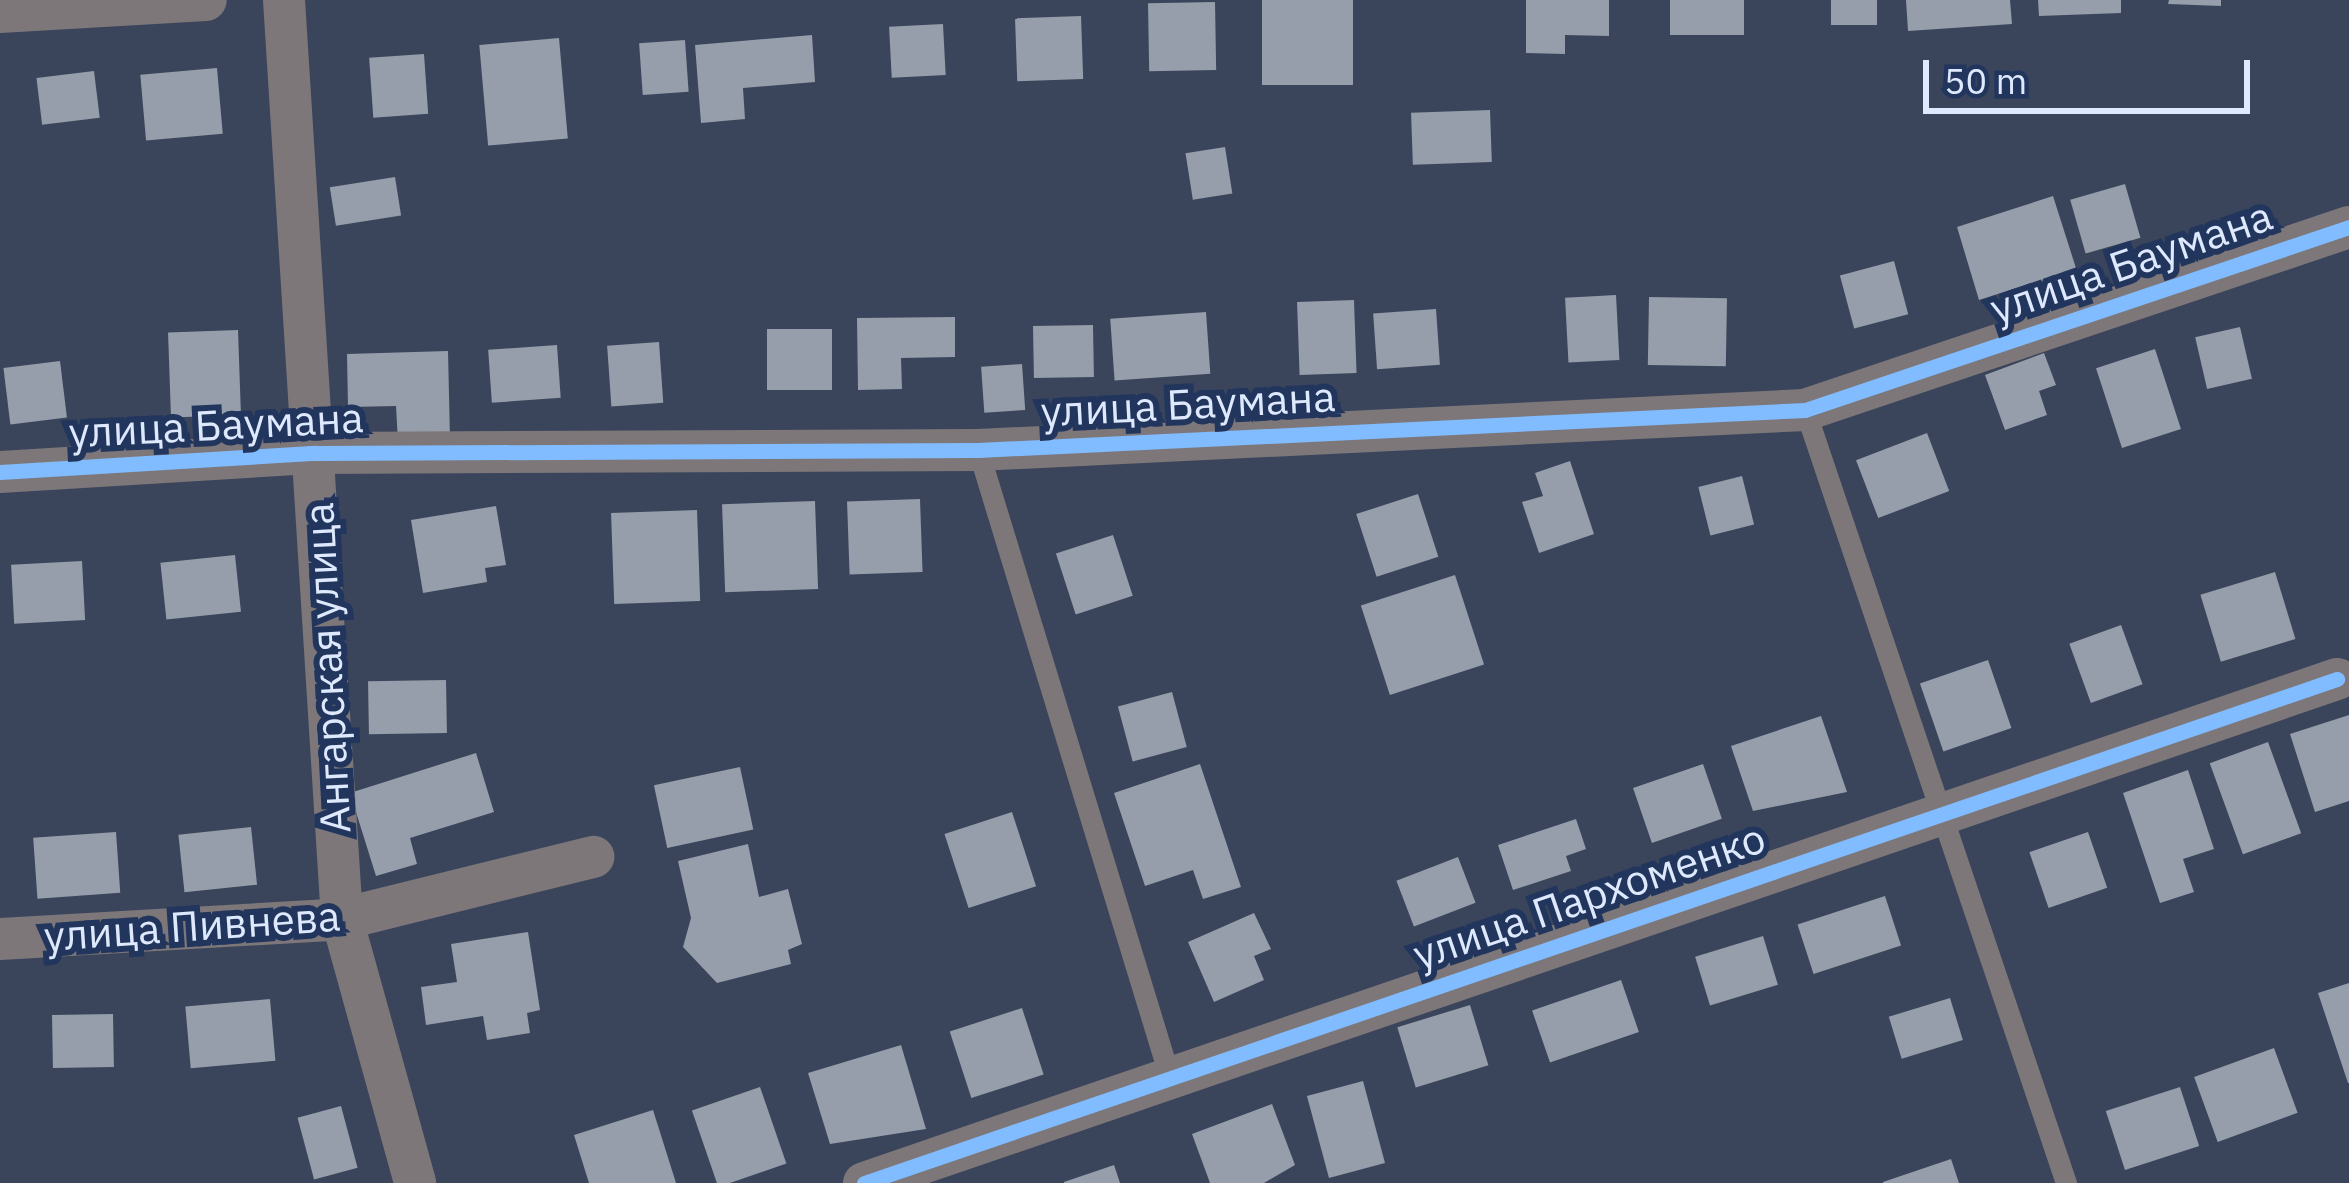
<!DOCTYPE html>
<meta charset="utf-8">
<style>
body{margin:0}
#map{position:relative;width:2349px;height:1183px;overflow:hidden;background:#3a455b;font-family:"IBM Plex Sans",sans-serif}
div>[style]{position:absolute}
.building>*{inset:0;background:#959eaa;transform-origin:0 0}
.service>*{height:21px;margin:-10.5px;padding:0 10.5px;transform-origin:10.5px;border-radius:10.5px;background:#7d777a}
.minor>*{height:42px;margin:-21px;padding:0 21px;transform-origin:21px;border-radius:21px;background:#7d777a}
.cycleway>*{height:15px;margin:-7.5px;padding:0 7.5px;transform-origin:7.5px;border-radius:7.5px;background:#80bcff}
span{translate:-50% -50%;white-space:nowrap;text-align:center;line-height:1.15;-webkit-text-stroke:12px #22365d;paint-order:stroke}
.street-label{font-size:42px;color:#dee9fd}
.scale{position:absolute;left:1923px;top:60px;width:327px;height:54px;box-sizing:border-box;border:6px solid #dee9fd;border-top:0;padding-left:15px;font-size:36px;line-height:42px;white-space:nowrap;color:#dee9fd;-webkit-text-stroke:9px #22365d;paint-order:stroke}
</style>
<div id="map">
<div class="building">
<i style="left:1262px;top:0;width:91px;height:85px"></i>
<i style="clip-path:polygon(1526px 0,1609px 0,1609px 36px,1565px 35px,1565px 54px,1526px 53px)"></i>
<i style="left:1670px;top:0;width:74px;height:35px"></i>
<i style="left:1831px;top:0;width:46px;height:25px"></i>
<i style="clip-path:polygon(1906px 0,2010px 0,2012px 24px,1908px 31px)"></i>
<i style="clip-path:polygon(2038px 0,2121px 0,2121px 13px,2039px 16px)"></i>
<i style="clip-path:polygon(2169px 0,2221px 0,2221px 6px,2168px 4px)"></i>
<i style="left:1215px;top:2px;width:68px;height:67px;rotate:89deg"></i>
<i style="left:1081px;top:16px;width:63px;height:66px;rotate:88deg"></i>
<i style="left:943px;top:24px;width:51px;height:54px;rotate:87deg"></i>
<i style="clip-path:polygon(812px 35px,815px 82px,743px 88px,745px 119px,701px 123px,695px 45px)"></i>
<i style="left:559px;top:38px;width:101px;height:80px;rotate:85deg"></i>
<i style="left:685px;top:40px;width:52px;height:46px;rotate:86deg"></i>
<i style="left:424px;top:54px;width:60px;height:55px;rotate:86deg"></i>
<i style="left:217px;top:68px;width:66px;height:77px;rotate:85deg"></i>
<i style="left:94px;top:71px;width:47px;height:58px;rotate:83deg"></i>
<i style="left:1490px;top:110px;width:52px;height:79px;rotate:88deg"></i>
<i style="left:1225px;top:147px;width:47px;height:40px;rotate:81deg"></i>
<i style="left:395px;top:177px;width:39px;height:66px;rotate:81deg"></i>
<i style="left:2125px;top:184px;width:56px;height:57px;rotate:74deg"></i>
<i style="clip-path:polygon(2053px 196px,2082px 287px,2038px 301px,2032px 283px,1979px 300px,1957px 227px)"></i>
<i style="left:1894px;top:261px;width:55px;height:56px;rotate:75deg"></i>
<i style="left:1616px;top:295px;width:65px;height:51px;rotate:87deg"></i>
<i style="left:1649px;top:297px;width:78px;height:68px;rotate:1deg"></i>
<i style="left:1354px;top:300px;width:73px;height:57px;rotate:88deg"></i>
<i style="left:1436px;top:309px;width:56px;height:63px;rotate:86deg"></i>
<i style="left:1206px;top:312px;width:62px;height:96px;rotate:86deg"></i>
<i style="clip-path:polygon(955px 317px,955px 357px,901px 358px,902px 389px,858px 390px,857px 318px)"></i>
<i style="left:1093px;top:325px;width:52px;height:60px;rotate:89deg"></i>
<i style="left:2240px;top:327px;width:53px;height:46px;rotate:77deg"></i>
<i style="left:767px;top:329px;width:65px;height:61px"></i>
<i style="left:238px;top:330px;width:85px;height:70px;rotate:88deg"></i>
<i style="left:659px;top:342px;width:61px;height:52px;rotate:86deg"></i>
<i style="left:557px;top:345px;width:53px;height:69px;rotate:86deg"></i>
<i style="left:2155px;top:349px;width:84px;height:62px;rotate:72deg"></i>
<i style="clip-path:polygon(448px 351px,450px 439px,398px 442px,396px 406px,348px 407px,347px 354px)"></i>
<i style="clip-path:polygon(2044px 353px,2056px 385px,2039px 391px,2047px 415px,2005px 430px,1985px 375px)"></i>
<i style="left:60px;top:361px;width:57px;height:57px;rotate:83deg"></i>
<i style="left:1022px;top:364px;width:46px;height:41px;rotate:86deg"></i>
<i style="left:1927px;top:433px;width:62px;height:76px;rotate:69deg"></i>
<i style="clip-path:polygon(1570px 461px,1594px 534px,1539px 553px,1522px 502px,1543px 496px,1535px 473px)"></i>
<i style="left:1742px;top:476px;width:50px;height:45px;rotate:76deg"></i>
<i style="left:1418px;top:494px;width:66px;height:65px;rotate:72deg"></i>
<i style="left:920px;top:499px;width:73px;height:73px;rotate:88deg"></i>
<i style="left:815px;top:501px;width:88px;height:93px;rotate:88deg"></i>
<i style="clip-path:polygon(496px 506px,506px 565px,485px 568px,487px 582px,423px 593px,411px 520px)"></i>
<i style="left:697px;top:510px;width:91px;height:86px;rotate:88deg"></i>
<i style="left:1113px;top:535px;width:64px;height:60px;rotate:72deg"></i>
<i style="left:235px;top:555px;width:57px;height:75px;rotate:84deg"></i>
<i style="left:82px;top:561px;width:59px;height:71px;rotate:87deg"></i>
<i style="left:2275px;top:572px;width:70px;height:78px;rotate:73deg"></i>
<i style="left:1455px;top:575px;width:94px;height:99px;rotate:72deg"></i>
<i style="left:2121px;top:625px;width:63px;height:55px;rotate:70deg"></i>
<i style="left:1988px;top:660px;width:72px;height:72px;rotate:71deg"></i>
<i style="left:446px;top:680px;width:53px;height:78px;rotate:89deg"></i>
<i style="left:1172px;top:692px;width:57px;height:56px;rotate:75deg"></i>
<i style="clip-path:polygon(2349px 715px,2349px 801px,2315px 812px,2290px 734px)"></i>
<i style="clip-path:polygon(1821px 716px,1847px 792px,1753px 811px,1731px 746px)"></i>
<i style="left:2268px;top:742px;width:97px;height:62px;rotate:70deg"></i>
<i style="clip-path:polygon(476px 753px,494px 812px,410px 838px,417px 864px,376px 876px,350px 793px)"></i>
<i style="clip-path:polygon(1200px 764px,1241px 887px,1203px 899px,1193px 870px,1145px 886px,1114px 793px)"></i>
<i style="left:1703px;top:764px;width:58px;height:74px;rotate:71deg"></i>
<i style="left:740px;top:767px;width:64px;height:88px;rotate:78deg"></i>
<i style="clip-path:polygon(2188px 770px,2214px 849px,2183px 859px,2194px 892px,2160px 903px,2123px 793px)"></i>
<i style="left:1012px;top:812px;width:78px;height:71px;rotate:72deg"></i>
<i style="clip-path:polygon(1576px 819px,1586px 849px,1566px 856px,1571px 871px,1513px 890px,1498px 845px)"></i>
<i style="left:251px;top:827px;width:58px;height:73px;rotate:84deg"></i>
<i style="left:116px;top:832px;width:61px;height:83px;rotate:86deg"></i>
<i style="left:2088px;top:832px;width:59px;height:62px;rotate:71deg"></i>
<i style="clip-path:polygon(748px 844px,759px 897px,788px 889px,802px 944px,788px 950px,791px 964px,717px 983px,683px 947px,691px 918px,678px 861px)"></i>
<i style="left:1458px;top:857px;width:49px;height:66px;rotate:69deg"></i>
<i style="left:1885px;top:896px;width:52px;height:92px;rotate:72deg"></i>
<i style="clip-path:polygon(1254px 913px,1271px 949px,1254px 956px,1264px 980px,1214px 1002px,1188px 942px)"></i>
<i style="clip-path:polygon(528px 932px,540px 1010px,527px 1013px,530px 1033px,487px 1040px,483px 1016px,426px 1025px,421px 987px,457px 982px,451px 944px)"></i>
<i style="left:1763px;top:936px;width:51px;height:71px;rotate:73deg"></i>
<i style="left:1621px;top:980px;width:55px;height:94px;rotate:71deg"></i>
<i style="clip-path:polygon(2349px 983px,2349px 1083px,2348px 1083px,2318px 993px)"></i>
<i style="left:1950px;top:998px;width:44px;height:64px;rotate:73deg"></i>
<i style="left:270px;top:999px;width:62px;height:85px;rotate:85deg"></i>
<i style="left:1470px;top:1005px;width:63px;height:76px;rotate:73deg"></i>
<i style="left:1022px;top:1008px;width:70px;height:76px;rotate:72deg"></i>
<i style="left:113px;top:1014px;width:53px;height:61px;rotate:89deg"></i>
<i style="clip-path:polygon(901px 1045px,926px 1129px,830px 1144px,808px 1073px)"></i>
<i style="left:2274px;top:1048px;width:69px;height:85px;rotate:70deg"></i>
<i style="left:1363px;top:1081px;width:85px;height:58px;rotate:75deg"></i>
<i style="left:760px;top:1087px;width:81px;height:72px;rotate:71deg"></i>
<i style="left:2180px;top:1087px;width:62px;height:78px;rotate:72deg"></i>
<i style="clip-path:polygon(1272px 1104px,1295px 1165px,1264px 1183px,1210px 1183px,1192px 1134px)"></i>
<i style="left:341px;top:1106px;width:64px;height:45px;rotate:75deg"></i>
<i style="clip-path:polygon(653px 1110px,676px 1183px,589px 1183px,574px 1135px)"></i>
<i style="clip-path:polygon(1951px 1159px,1959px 1183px,1883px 1183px,1883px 1182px)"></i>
<i style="clip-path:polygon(1114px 1165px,1120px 1183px,1064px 1183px,1064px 1182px)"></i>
</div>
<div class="service">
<i style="left:1805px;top:410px;width:816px;rotate:71.34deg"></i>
<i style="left:978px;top:450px;width:654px;rotate:73.01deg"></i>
</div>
<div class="minor">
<i style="left:284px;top:0;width:921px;rotate:86.39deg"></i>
<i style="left:342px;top:919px;width:274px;rotate:74.5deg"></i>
<i style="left:0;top:12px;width:206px;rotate:-3.3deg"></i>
<i style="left:0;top:472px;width:316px;rotate:-3.5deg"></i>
<i style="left:315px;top:453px;width:663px;rotate:-0.26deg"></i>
<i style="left:978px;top:450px;width:828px;rotate:-2.77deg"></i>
<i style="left:1805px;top:410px;width:574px;rotate:-18.59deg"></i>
<i style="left:0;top:939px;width:343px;rotate:-3.3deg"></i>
<i style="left:342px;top:919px;width:259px;rotate:-13.9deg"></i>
<i style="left:864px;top:1183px;width:1557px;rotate:-18.89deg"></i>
</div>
<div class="cycleway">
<i style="left:0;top:472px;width:316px;rotate:-3.5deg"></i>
<i style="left:315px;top:453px;width:663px;rotate:-0.26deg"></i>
<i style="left:978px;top:450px;width:828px;rotate:-2.77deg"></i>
<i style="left:1805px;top:410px;width:574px;rotate:-18.59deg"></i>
<i style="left:864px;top:1183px;width:1557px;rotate:-18.89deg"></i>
</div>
<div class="street-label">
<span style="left:2131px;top:262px;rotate:-19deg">улица Баумана</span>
<span style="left:1188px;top:404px;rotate:-3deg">улица Баумана</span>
<span style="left:216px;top:425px;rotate:-3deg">улица Баумана</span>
<span style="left:327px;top:668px;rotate:-93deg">Ангарская улица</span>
<span style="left:1589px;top:896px;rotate:-19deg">улица Пархоменко</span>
<span style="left:192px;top:926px;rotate:-4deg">улица Пивнева</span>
</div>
<div class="scale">50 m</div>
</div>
